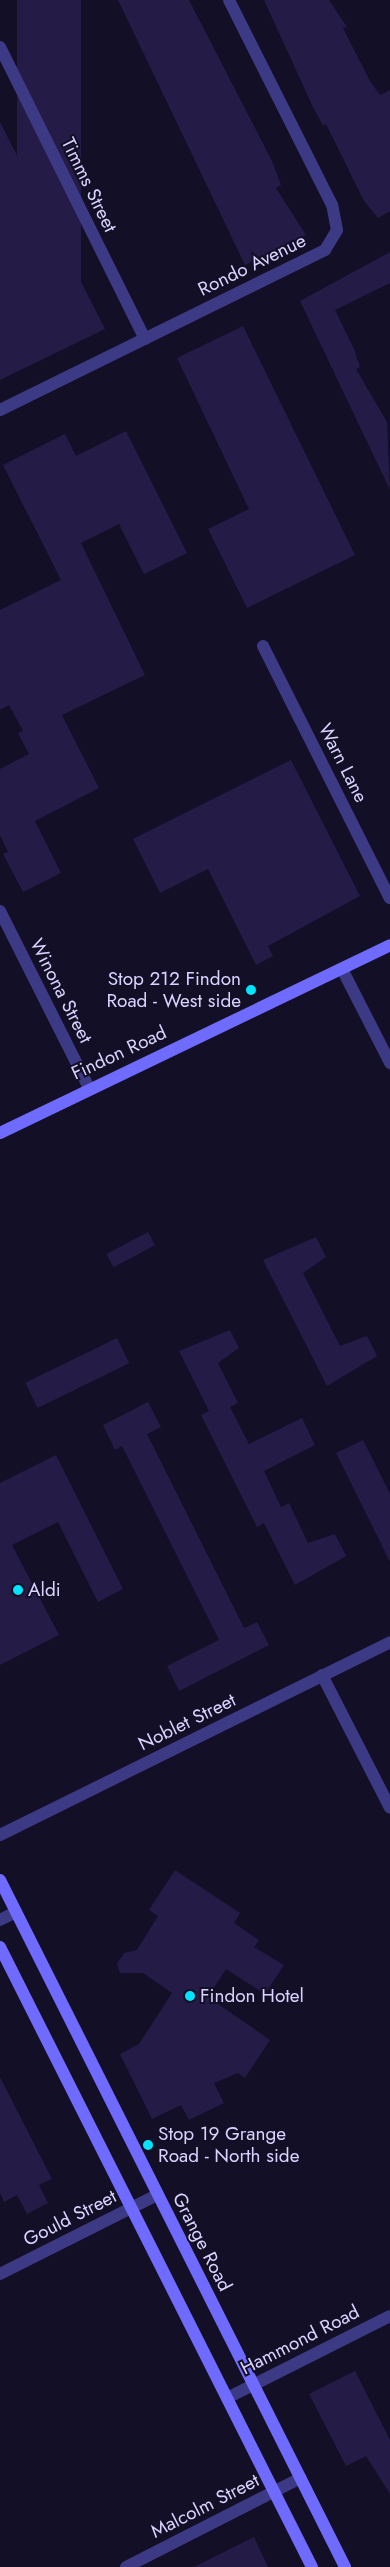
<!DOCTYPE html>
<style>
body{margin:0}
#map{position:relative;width:390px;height:2567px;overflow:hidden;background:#130f26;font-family:Jost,sans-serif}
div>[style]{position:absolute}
.building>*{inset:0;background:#241b47;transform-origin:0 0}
.street>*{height:12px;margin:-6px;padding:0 6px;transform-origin:6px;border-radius:6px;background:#3d3a85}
.secondary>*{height:12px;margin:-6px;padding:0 6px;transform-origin:6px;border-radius:6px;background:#6f6bff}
.dots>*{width:14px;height:14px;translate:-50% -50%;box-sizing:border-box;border:2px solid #130f26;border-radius:50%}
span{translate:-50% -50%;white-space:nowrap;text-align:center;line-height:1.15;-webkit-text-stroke:4px #130f26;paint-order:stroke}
.street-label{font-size:19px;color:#d9d4ff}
.poi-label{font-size:19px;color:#d9d4ff}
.right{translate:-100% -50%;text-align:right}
.left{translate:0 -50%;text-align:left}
</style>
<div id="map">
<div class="building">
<i style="left:17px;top:0;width:64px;height:338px"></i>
<i style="clip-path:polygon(118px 0,189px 0,272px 161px,281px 185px,276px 188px,306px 235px,245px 265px)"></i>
<i style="clip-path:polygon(264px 0,329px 0,347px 27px,343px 28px,370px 81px,380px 95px,390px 90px,390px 211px,378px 218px,364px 201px,326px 124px,323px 126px,312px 105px)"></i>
<i style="clip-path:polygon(0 122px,105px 329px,0 380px)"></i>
<i style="clip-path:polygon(390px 252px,390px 283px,335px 310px,354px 349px,360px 367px,356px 369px,387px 422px,390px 490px,300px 301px)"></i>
<i style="clip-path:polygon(243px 326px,355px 555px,247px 608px,208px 529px,249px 509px,177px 358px)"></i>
<i style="clip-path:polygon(126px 431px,187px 553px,144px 574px,119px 524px,81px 543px,145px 675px,62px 715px,99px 788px,35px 821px,61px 873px,23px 892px,3px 854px,8px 852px,0 835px,0 769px,29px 754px,18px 733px,23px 731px,9px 705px,0 710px,0 610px,61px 580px,3px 465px,65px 434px,76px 456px)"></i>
<i style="clip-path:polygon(291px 760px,360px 896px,268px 946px,273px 956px,256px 965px,208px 869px,160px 893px,133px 839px)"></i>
<i style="left:148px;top:1232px;width:15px;height:47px;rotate:62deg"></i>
<i style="clip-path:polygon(316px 1237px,326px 1257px,303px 1273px,340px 1346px,367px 1336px,377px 1356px,327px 1386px,263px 1260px)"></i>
<i style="clip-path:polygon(230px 1330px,239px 1348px,218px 1363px,238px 1403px,230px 1407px,249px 1444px,302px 1418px,315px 1445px,264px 1471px,281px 1507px,289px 1503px,308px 1543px,335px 1534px,346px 1556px,295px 1585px,264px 1523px,257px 1527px,201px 1415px,209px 1411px,179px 1351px)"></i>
<i style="left:117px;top:1338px;width:28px;height:102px;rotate:64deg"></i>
<i style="clip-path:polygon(148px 1402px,161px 1427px,147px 1434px,244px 1628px,257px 1622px,269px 1645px,179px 1691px,167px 1666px,219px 1640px,122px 1446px,115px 1450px,103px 1425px)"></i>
<i style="clip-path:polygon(363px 1440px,390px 1494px,390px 1562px,336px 1453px)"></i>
<i style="clip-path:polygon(56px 1455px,123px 1589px,98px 1602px,58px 1522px,12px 1545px,59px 1635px,0 1665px,0 1483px)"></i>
<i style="clip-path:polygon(175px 1870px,240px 1913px,234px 1923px,259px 1940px,254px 1947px,284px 1965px,265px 1994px,226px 1969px,208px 1997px,270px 2040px,245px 2078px,238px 2073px,214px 2083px,224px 2103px,189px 2120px,181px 2105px,152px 2119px,120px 2054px,139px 2044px,172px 1993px,143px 1973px,120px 1973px,117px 1964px,124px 1953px,137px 1950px,158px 1916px,149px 1910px)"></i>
<i style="clip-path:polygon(0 2077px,52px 2179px,39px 2185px,48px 2203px,27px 2214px,17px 2195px,4px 2202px,0 2193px)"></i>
<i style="clip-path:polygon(355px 2371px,390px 2440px,390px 2494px,366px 2456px,346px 2466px,309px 2394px)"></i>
<i style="clip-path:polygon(254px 2537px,268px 2567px,194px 2567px)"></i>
</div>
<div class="street">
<i style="left:0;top:47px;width:326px;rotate:63.6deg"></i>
<i style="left:0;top:410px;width:362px;rotate:-26.2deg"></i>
<i style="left:325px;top:250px;width:23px;rotate:-59deg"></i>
<i style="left:337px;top:230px;width:25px;rotate:-101deg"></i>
<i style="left:332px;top:205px;width:229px;rotate:-116.7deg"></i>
<i style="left:263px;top:646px;width:282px;rotate:63.3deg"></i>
<i style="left:0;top:911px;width:198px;rotate:63.3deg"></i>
<i style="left:342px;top:969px;width:106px;rotate:62.9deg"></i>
<i style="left:322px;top:1675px;width:149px;rotate:62.9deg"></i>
<i style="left:0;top:1835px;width:435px;rotate:-26.3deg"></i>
<i style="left:0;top:1920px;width:18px;rotate:-27deg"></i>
<i style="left:0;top:2274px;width:176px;rotate:-26.7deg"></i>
<i style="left:227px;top:2398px;width:182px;rotate:-26.7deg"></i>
<i style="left:126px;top:2567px;width:196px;rotate:-27deg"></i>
</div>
<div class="secondary">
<i style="left:0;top:1133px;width:433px;rotate:-25.7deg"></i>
<i style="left:0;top:1880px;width:769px;rotate:63.33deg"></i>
<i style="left:0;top:1947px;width:694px;rotate:63.29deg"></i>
</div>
<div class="dots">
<i style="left:251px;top:990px;background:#00e5ff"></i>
<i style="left:18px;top:1590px;background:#00e5ff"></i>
<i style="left:190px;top:1996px;background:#00e5ff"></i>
<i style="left:148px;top:2145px;background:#00e5ff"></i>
</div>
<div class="street-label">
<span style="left:89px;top:185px;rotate:64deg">Timms Street</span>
<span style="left:252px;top:265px;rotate:-26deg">Rondo Avenue</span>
<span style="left:343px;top:763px;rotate:63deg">Warn Lane</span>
<span style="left:61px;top:991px;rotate:63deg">Winona Street</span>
<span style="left:119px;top:1053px;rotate:-25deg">Findon Road</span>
<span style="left:187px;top:1722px;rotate:-26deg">Noblet Street</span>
<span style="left:70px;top:2218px;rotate:-27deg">Gould Street</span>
<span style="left:202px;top:2242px;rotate:63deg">Grange Road</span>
<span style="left:300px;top:2340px;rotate:-27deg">Hammond Road</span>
<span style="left:205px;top:2506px;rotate:-27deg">Malcolm Street</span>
</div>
<div class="poi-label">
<span class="right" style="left:241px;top:990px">Stop 212 Findon<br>Road - West side</span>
<span class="left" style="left:28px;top:1590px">Aldi</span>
<span class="left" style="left:200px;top:1996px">Findon Hotel</span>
<span class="left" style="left:158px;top:2145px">Stop 19 Grange<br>Road - North side</span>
</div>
</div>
